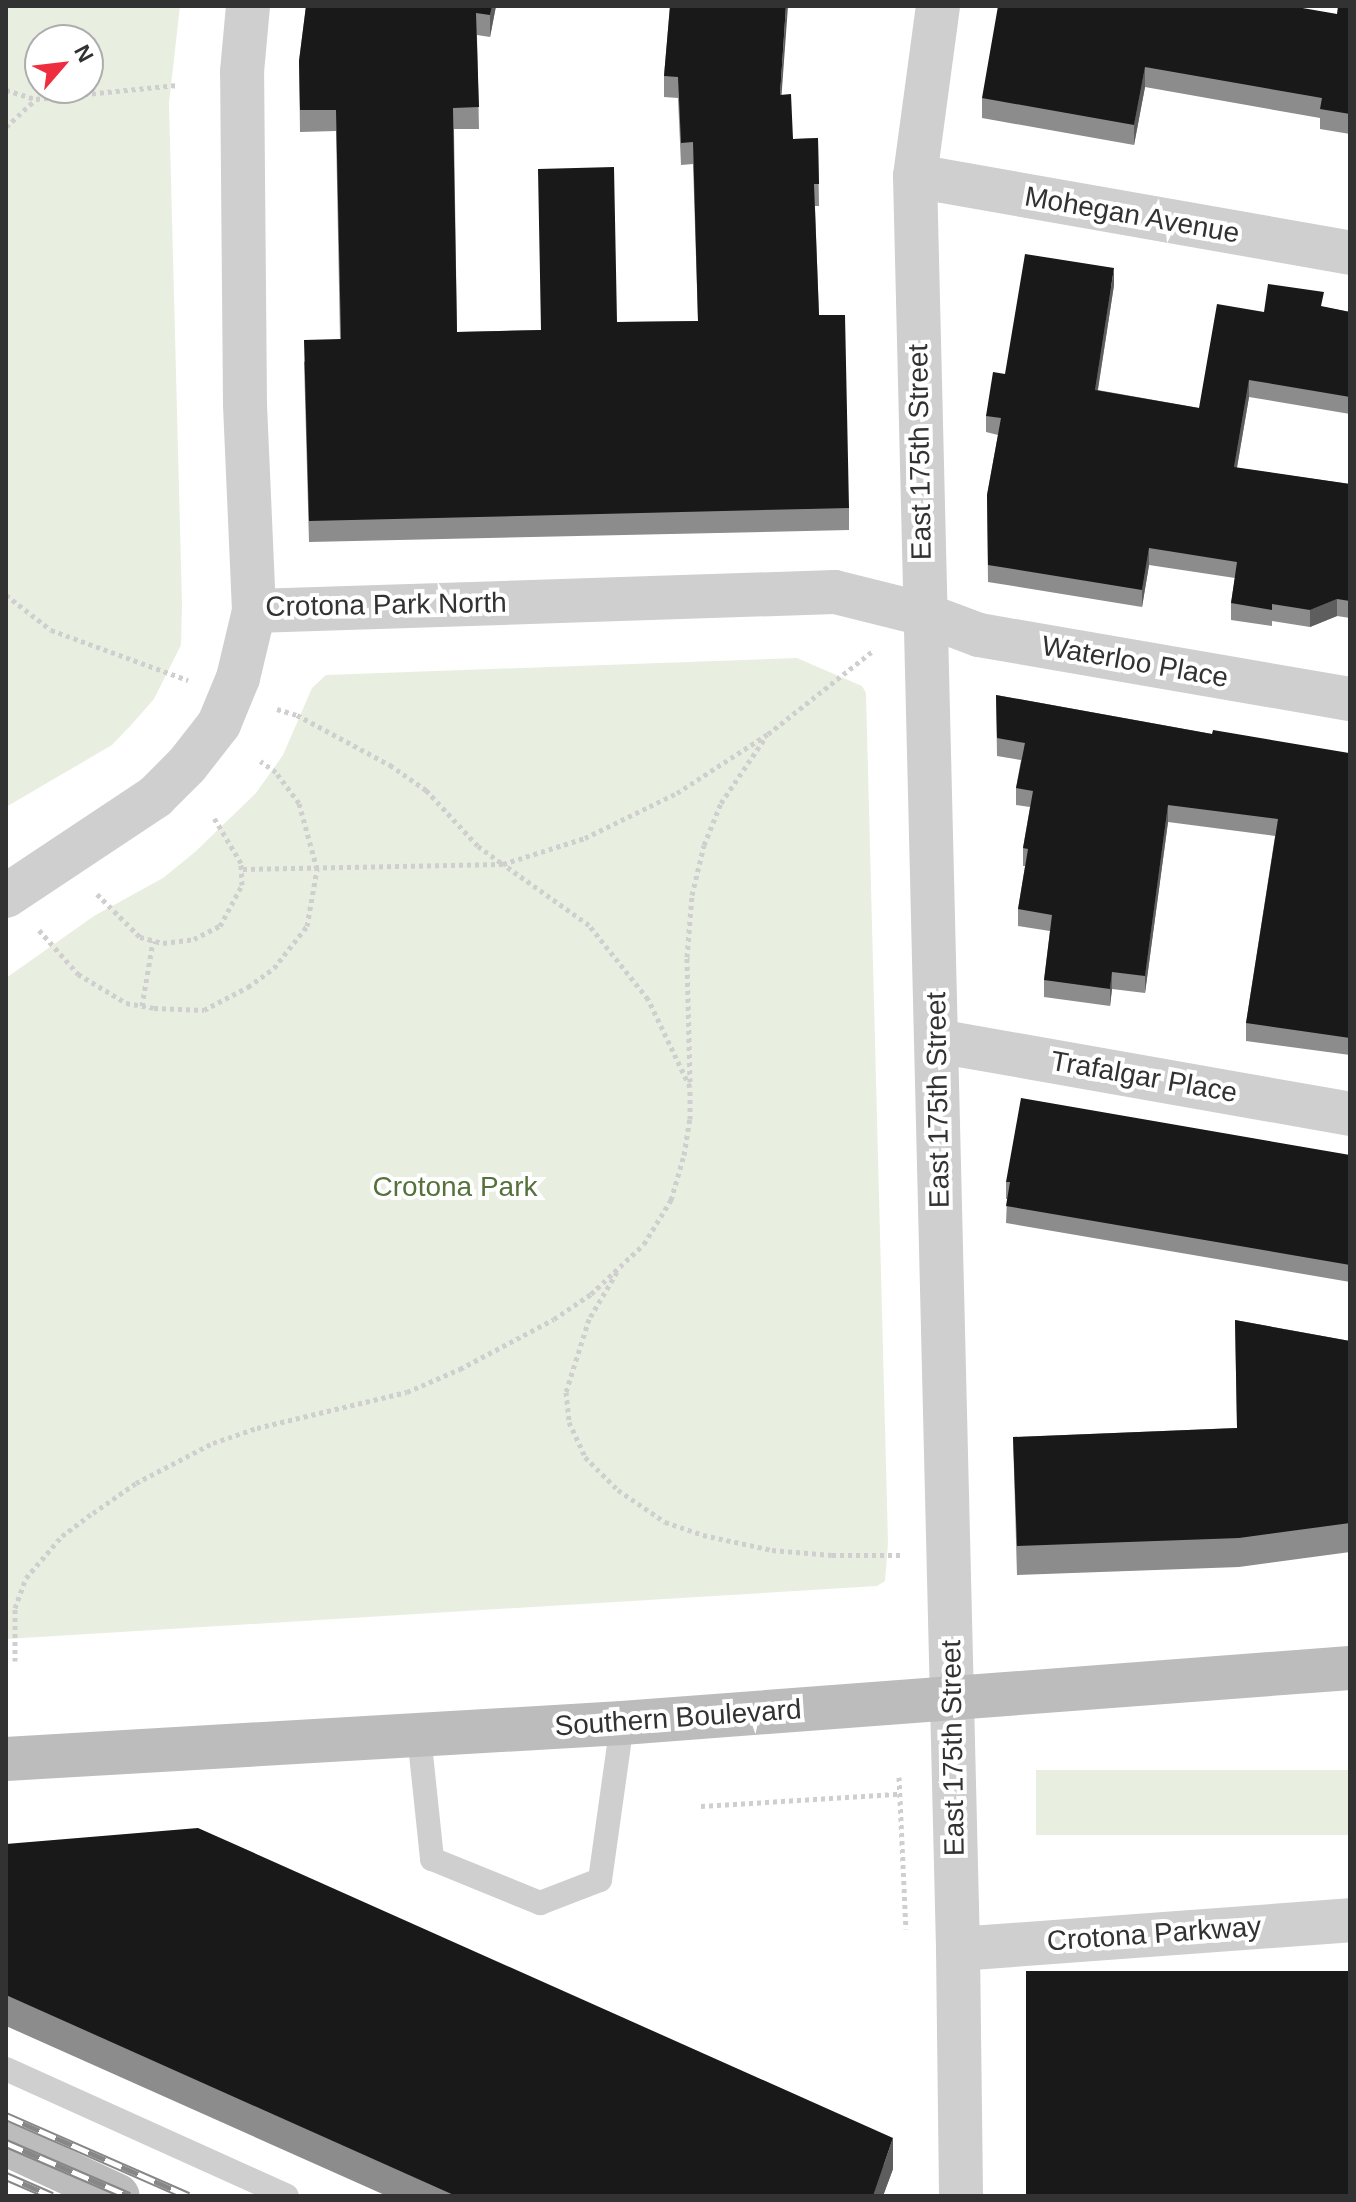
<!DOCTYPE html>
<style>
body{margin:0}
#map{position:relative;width:1356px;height:2202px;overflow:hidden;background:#fff;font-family:Helvetica,sans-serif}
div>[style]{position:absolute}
.green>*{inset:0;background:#e8efe0;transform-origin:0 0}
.path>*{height:5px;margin-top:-2.5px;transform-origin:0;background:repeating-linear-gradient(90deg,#cfcfcf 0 4px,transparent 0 8px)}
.service>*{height:24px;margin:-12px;padding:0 12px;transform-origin:12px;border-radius:12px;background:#cfcfcf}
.minor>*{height:44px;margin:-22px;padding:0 22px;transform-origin:22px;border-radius:22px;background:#cfcfcf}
.secondary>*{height:44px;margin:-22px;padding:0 22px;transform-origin:22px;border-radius:22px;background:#bcbcbc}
.rail>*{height:9px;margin-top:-4.5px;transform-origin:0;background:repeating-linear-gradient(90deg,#fff 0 18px,#878787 0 36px);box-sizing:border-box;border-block:2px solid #878787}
.wall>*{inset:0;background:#8c8c8c}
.shaded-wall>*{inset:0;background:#5e5e5e}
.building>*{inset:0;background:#191919;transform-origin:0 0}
span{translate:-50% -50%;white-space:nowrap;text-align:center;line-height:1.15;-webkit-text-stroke:8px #fff;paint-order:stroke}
.street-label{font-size:28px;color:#323232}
.park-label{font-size:28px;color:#55713c}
.frame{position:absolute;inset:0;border:8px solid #323232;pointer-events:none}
.north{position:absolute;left:24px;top:24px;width:80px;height:80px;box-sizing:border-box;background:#fff;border:2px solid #adadad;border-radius:50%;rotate:62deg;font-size:22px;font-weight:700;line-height:32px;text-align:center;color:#323232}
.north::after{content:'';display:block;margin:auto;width:28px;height:36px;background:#ee2e3e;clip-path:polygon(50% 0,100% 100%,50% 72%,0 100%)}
</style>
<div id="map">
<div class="green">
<i style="clip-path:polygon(evenodd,6px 6px,180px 6px,169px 103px,182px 604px,181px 645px,154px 699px,132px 724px,112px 745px,6px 807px,6px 6px,40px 40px,88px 40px,88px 88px,40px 88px,40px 40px)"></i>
<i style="clip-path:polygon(797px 658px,862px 686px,866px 693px,888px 1543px,885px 1581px,877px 1586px,6px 1639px,6px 978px,94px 916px,163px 878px,195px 852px,256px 793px,283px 755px,312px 688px,326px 675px)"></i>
<i style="left:1350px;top:1770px;width:65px;height:314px;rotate:90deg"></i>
</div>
<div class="path">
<i style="left:6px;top:90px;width:31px;rotate:17deg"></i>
<i style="left:36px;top:99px;width:142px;rotate:-5.7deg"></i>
<i style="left:6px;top:127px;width:40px;rotate:-43deg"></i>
<i style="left:6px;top:595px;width:57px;rotate:37.9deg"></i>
<i style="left:51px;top:630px;width:146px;rotate:20.1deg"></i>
<i style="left:277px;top:709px;width:21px;rotate:17deg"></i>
<i style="left:297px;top:715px;width:106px;rotate:28.3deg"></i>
<i style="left:390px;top:765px;width:44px;rotate:34.8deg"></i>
<i style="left:426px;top:790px;width:76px;rotate:47.1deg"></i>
<i style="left:478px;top:846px;width:31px;rotate:36deg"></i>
<i style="left:503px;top:864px;width:86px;rotate:-17.6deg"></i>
<i style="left:585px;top:838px;width:102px;rotate:-26.1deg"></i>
<i style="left:677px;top:793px;width:108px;rotate:-33deg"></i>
<i style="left:768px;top:734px;width:135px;rotate:-38.4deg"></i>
<i style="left:97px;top:894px;width:61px;rotate:45deg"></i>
<i style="left:140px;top:937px;width:24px;rotate:15deg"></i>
<i style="left:163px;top:943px;width:31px;rotate:-7deg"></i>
<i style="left:194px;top:939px;width:29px;rotate:-27deg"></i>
<i style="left:220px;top:926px;width:47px;rotate:-61.8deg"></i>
<i style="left:242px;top:885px;width:22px;rotate:-93deg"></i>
<i style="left:241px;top:863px;width:55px;rotate:-120.8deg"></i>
<i style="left:39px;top:930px;width:59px;rotate:48.4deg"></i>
<i style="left:78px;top:974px;width:56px;rotate:31.1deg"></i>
<i style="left:126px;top:1003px;width:28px;rotate:10deg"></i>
<i style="left:154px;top:1008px;width:50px;rotate:2.3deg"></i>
<i style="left:204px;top:1010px;width:50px;rotate:-27.6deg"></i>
<i style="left:248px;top:987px;width:32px;rotate:-36deg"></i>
<i style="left:274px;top:968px;width:53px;rotate:-51.8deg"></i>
<i style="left:307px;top:926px;width:58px;rotate:-80deg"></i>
<i style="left:317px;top:869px;width:68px;rotate:-105.3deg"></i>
<i style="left:299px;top:803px;width:39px;rotate:-127deg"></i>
<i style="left:276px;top:772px;width:19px;rotate:-145deg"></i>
<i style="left:142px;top:1006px;width:66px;rotate:-80.4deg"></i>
<i style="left:690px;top:1082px;width:125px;rotate:-91.4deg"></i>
<i style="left:687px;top:957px;width:62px;rotate:-85.4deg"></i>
<i style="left:692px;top:895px;width:51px;rotate:-76.5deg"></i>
<i style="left:704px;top:845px;width:45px;rotate:-68deg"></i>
<i style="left:721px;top:803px;width:78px;rotate:-55.9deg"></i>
<i style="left:617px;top:1272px;width:55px;rotate:120.8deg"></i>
<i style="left:589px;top:1319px;width:77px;rotate:107.5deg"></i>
<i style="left:566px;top:1392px;width:30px;rotate:84deg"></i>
<i style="left:569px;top:1422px;width:38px;rotate:65deg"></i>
<i style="left:585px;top:1457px;width:47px;rotate:45deg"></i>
<i style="left:618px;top:1490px;width:57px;rotate:34.2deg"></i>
<i style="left:665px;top:1522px;width:40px;rotate:18.9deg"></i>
<i style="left:703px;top:1535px;width:71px;rotate:12.3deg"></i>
<i style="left:772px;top:1550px;width:60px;rotate:4.8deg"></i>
<i style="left:832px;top:1555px;width:68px"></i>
<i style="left:15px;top:1661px;width:53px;rotate:-90deg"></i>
<i style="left:15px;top:1608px;width:32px;rotate:-70deg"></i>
<i style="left:26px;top:1578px;width:55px;rotate:-49.4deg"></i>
<i style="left:62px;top:1536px;width:39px;rotate:-37deg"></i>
<i style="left:93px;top:1513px;width:52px;rotate:-34.9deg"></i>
<i style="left:136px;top:1483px;width:87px;rotate:-27.5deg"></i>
<i style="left:213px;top:1443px;width:46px;rotate:-18.8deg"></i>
<i style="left:257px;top:1428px;width:154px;rotate:-13.5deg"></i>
<i style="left:407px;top:1392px;width:58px;rotate:-23.5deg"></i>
<i style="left:460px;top:1369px;width:106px;rotate:-28deg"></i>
<i style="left:554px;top:1319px;width:45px;rotate:-34deg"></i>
<i style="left:591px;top:1294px;width:73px;rotate:-43.3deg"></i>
<i style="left:644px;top:1244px;width:52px;rotate:-58.5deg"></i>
<i style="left:671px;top:1200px;width:47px;rotate:-73.9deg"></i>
<i style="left:684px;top:1155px;width:36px;rotate:-81deg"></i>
<i style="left:690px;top:1119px;width:32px;rotate:-90deg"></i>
<i style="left:690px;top:1087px;width:98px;rotate:-115.5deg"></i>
<i style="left:648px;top:999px;width:95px;rotate:-128.6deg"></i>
<i style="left:589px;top:925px;width:105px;rotate:-144.7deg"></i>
<i style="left:503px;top:864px;width:262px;rotate:178.9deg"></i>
<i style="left:899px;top:1777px;width:152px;rotate:87.4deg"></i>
<i style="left:701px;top:1806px;width:199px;rotate:-3.5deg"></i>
</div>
<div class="service">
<i style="left:419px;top:1735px;width:125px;rotate:84deg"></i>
<i style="left:432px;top:1859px;width:117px;rotate:22.2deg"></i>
<i style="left:540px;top:1903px;width:64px;rotate:-21deg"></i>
<i style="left:600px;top:1880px;width:159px;rotate:-82deg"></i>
<i style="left:6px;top:2069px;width:308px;rotate:24.3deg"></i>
</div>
<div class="minor">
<i style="left:938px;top:6px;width:172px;rotate:97.7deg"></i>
<i style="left:915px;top:176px;width:1774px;rotate:88.61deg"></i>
<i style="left:958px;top:1949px;width:247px;rotate:89.3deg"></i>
<i style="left:915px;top:176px;width:442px;rotate:10deg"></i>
<i style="left:254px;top:611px;width:581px;rotate:-1.87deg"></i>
<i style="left:835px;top:592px;width:91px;rotate:14deg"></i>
<i style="left:923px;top:614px;width:60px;rotate:20.6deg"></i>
<i style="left:979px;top:635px;width:376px;rotate:9.8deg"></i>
<i style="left:6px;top:896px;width:179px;rotate:-33.6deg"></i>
<i style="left:155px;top:797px;width:45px;rotate:-45deg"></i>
<i style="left:187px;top:765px;width:52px;rotate:-52deg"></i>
<i style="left:219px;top:724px;width:50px;rotate:-67.6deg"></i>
<i style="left:238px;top:678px;width:69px;rotate:-76.6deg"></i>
<i style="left:254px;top:611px;width:207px;rotate:-92.5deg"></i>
<i style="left:245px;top:404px;width:332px;rotate:-90.5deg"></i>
<i style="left:242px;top:72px;width:66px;rotate:-84.8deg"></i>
<i style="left:937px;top:1041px;width:419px;rotate:10deg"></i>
<i style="left:958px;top:1949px;width:393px;rotate:-4.2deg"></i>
</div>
<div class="secondary">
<i style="left:6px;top:1759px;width:617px;rotate:-3.34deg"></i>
<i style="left:622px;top:1723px;width:730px;rotate:-4.32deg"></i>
<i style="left:6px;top:2144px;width:123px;rotate:24.9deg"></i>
</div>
<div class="rail">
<i style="left:6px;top:2116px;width:199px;rotate:23.7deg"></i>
<i style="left:6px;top:2143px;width:134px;rotate:23.3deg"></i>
<i style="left:6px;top:2176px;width:50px;rotate:23.5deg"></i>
</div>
<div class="wall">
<i style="clip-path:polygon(306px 6px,496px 6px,490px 37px,477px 35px,479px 129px,454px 129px,457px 332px,541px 330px,617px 322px,698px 321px,693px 164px,681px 165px,678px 98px,664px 97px,664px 76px,670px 6px,781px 95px,793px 139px,818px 138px,819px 206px,815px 206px,819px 315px,849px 508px,849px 530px,309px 542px,304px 362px,340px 339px,336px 131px,300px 132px,299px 61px)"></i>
<i style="clip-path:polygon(1350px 6px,1350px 134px,1320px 129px,1320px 118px,1145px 87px,1134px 145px,982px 118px,982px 98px,1337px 14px)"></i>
<i style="clip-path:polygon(1114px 285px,1098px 390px,1199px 408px,1264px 312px,1324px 307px,1350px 312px,1350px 414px,1249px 397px,1237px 468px,1350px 484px,1350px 618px,1337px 616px,1310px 627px,1272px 621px,1272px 626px,1231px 620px,1231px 603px,1235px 578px,1149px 565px,1142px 607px,988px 582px,987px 495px,998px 435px,986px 432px,986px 416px,1005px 374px)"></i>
<i style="clip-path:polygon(996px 695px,1212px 734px,1350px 756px,1350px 1055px,1246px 1041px,1246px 1023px,1275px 836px,1168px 822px,1145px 993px,1112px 989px,1110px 1006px,1044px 997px,1044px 980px,1050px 931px,1018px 926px,1018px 909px,1025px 866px,1023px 866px,1023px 848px,1030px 807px,1016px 805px,1016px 788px,1021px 760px,997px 756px)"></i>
<i style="clip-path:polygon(1350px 1155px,1350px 1282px,1006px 1223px,1007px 1199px,1006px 1199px,1006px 1182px)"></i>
<i style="clip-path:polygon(1235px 1320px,1350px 1341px,1350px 1552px,1239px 1567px,1017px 1575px,1013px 1437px,1237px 1428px)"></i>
<i style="clip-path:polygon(6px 1844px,893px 2169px,883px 2196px,387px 2196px,6px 2026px)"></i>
</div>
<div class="shaded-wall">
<i style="clip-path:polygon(492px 6px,496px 6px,490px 37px,490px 15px)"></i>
<i style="clip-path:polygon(786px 6px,788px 6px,780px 116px,780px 95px)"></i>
<i style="clip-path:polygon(1145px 67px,1145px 87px,1134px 145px,1134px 125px)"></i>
<i style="clip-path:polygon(1114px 268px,1114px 285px,1095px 407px,1095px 390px)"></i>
<i style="clip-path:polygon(1249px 380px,1249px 397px,1234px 484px,1234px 467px)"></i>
<i style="clip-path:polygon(1149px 548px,1149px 565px,1142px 607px,1142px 590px)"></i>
<i style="clip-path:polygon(1337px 599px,1337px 616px,1310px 627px,1310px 610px)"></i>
<i style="clip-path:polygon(1168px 805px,1168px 822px,1145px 993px,1145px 976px)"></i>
<i style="clip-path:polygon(1112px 972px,1112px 989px,1110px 1006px,1110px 989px)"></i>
<i style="clip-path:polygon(893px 2138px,893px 2169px,883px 2196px,873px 2196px)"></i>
</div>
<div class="building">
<i style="clip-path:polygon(306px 6px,492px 6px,490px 15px,476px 13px,479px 107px,453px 108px,457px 332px,541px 330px,538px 169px,614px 167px,617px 322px,698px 321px,693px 142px,681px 143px,678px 77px,664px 76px,670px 6px,786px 6px,780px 95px,791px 94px,793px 139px,818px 138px,819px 184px,814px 184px,819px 315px,845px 315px,849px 508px,309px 521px,304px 340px,341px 339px,336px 110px,300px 110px,299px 61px)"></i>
<i style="clip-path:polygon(998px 6px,1291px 6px,1337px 14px,1338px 6px,1350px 6px,1350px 114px,1320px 109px,1322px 98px,1145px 67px,1134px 125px,982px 98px)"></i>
<i style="clip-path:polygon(1025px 254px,1114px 268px,1095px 390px,1199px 408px,1217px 304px,1264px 312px,1268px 284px,1324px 292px,1321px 306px,1350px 312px,1350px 397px,1249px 380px,1234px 467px,1350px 484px,1350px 601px,1337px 599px,1310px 610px,1272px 604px,1272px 610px,1231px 603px,1237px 562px,1149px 548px,1142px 590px,988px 565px,987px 495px,1001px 418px,986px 416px,993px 372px,1005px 374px)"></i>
<i style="clip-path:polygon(996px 695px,1212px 734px,1213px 730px,1349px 753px,1348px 756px,1350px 756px,1350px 1038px,1246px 1023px,1278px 819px,1168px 805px,1145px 976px,1112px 972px,1110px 989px,1044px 980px,1052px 915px,1018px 909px,1028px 849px,1023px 848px,1033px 791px,1016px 788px,1025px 743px,997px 738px)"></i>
<i style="clip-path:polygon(1021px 1098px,1350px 1155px,1350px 1265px,1006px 1206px,1010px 1182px,1006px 1182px)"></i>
<i style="clip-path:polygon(1235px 1320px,1350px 1341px,1350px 1523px,1239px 1538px,1017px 1546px,1013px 1437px,1237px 1428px)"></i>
<i style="clip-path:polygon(198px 1828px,893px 2138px,873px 2196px,456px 2196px,6px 1995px,6px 1844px)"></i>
<i style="left:1350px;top:1971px;width:225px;height:324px;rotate:90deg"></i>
</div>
<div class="street-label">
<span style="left:1132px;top:215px;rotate:10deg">Mohegan Avenue</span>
<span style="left:920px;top:452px;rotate:-91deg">East 175th Street</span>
<span style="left:386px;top:605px;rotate:-1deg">Crotona Park North</span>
<span style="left:1135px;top:662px;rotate:10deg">Waterloo Place</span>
<span style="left:1144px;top:1077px;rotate:10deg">Trafalgar Place</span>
<span style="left:938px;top:1100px;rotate:-91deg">East 175th Street</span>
<span style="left:678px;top:1718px;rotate:-4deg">Southern Boulevard</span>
<span style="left:953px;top:1748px;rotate:-91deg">East 175th Street</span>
<span style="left:1154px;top:1934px;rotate:-4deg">Crotona Parkway</span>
</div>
<div class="park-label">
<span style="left:455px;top:1187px">Crotona Park</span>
</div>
<div class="frame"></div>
<div class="north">N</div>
</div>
